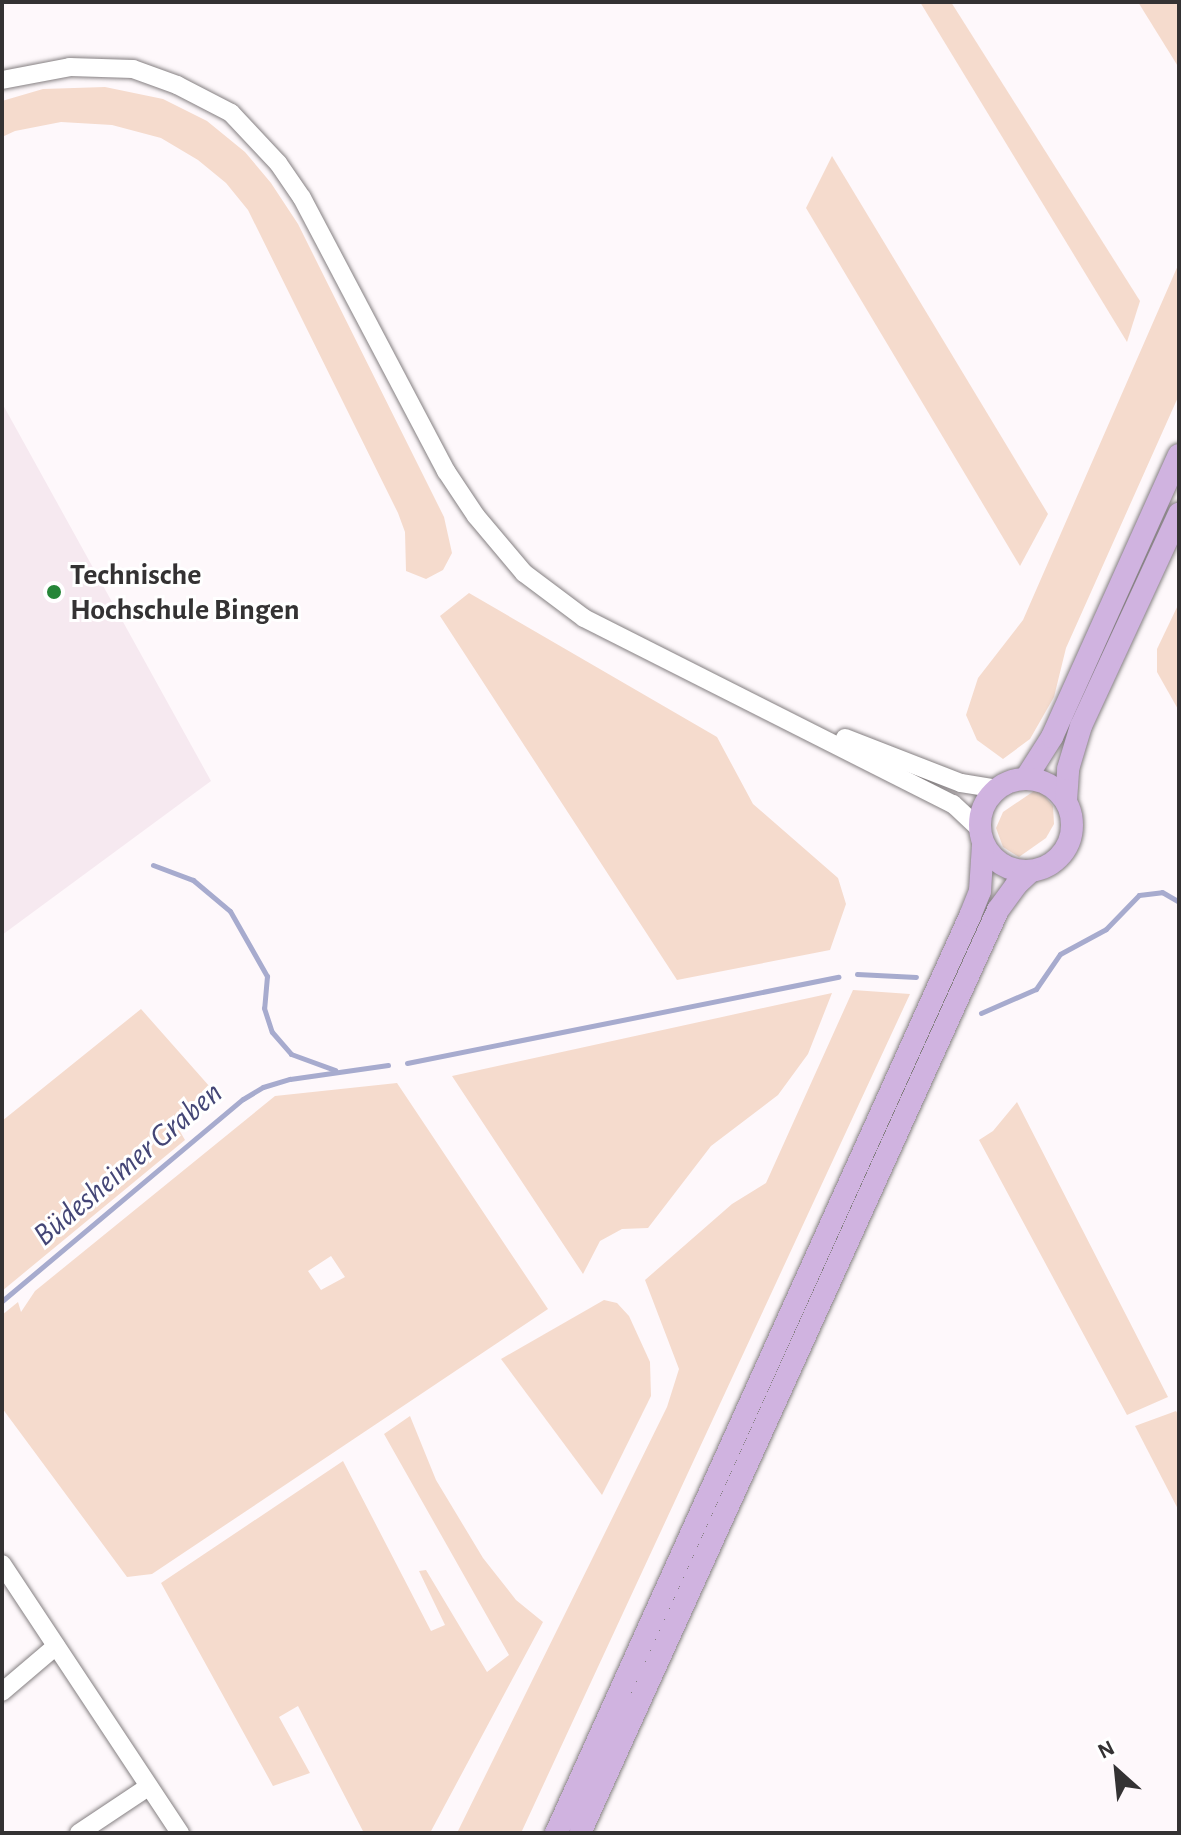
<!DOCTYPE html>
<meta charset="utf-8">
<style>
body{margin:0}
#map{position:relative;width:1181px;height:1835px;overflow:hidden;background:#fef8fb;font-family:"Alegreya Sans",sans-serif}
div>[style]{position:absolute}
.built>*{inset:0;background:#f6e9f0}
.green>*{inset:0;background:#f5dbcd}
.stream>*{height:5px;margin:-2.5px;padding:0 2.5px;transform-origin:2.5px;border-radius:2.5px;background:#a7abce}
.roads{filter:drop-shadow(0 0 2px #858082) drop-shadow(0 0 2px #858082)}
.minor>*{height:18px;margin:-9px;padding:0 9px;transform-origin:9px;border-radius:9px;background:#fff}
.major>*{height:22px;margin:-11px;padding:0 11px;transform-origin:11px;border-radius:11px;background:#d0b3e0}
.major>.ring{margin:-11px;padding:0;box-sizing:content-box;background:none;border:22px solid #d0b3e0;border-radius:50%}
.dots>*{width:22px;height:22px;translate:-50% -50%;box-sizing:border-box;border:4px solid #fff;border-radius:50%}
span{translate:-50% -50%;white-space:nowrap;text-align:center;line-height:1.15;-webkit-text-stroke:6px #fff;paint-order:stroke}
.poi-label{font-size:30px;color:#343233;font-weight:700}
.left{translate:0 -50%;text-align:left}
.water-label{font-size:32px;color:#444676;font-style:italic}
.frame{position:absolute;inset:0;border:4px solid #343233;pointer-events:none}
.north{position:absolute;left:1077px;top:1731px;width:80px;height:80px;-webkit-text-stroke:6px #fff;paint-order:stroke;rotate:333deg;font-size:22px;font-weight:700;line-height:32px;text-align:center;color:#343233}
.north::after{content:'';display:block;margin:auto;width:28px;height:36px;background:#343233;clip-path:polygon(50% 0,100% 100%,50% 72%,0 100%)}
</style>
<div id="map">
<div class="built">
<i style="clip-path:polygon(2px 403px,211px 781px,2px 935px)"></i>
</div>
<div class="green">
<i style="clip-path:polygon(920px 2px,951px 2px,1140px 301px,1127px 342px)"></i>
<i style="clip-path:polygon(1138px 2px,1179px 2px,1179px 68px)"></i>
<i style="clip-path:polygon(105px 87px,163px 99px,207px 121px,245px 152px,271px 183px,298px 224px,444px 517px,452px 553px,443px 570px,426px 579px,406px 571px,405px 532px,398px 513px,248px 210px,226px 183px,198px 160px,161px 138px,112px 125px,61px 122px,15px 131px,2px 137px,2px 101px,43px 89px)"></i>
<i style="clip-path:polygon(832px 156px,1048px 514px,1020px 566px,806px 208px)"></i>
<i style="clip-path:polygon(1179px 263px,1179px 395px,1066px 648px,1054px 697px,1030px 739px,1003px 759px,977px 740px,966px 715px,978px 678px,1023px 620px)"></i>
<i style="clip-path:polygon(469px 593px,717px 737px,753px 804px,838px 878px,846px 904px,830px 950px,677px 980px,440px 616px)"></i>
<i style="clip-path:polygon(1179px 603px,1179px 711px,1157px 672px,1157px 649px)"></i>
<i style="clip-path:polygon(1034px 791px,1042px 793px,1053px 806px,1054px 824px,1046px 838px,1019px 857px,1003px 847px,996px 828px,1003px 812px)"></i>
<i style="clip-path:polygon(853px 990px,910px 994px,521px 1833px,457px 1833px,667px 1407px,679px 1369px,645px 1280px,732px 1204px,766px 1183px)"></i>
<i style="clip-path:polygon(832px 993px,808px 1054px,778px 1095px,711px 1146px,648px 1228px,622px 1229px,600px 1241px,583px 1274px,452px 1076px)"></i>
<i style="clip-path:polygon(141px 1009px,210px 1087px,183px 1111px,178px 1128px,185px 1140px,2px 1291px,2px 1121px)"></i>
<i style="clip-path:polygon(evenodd,397px 1083px,548px 1309px,152px 1574px,127px 1577px,2px 1408px,2px 1315px,18px 1302px,21px 1312px,35px 1291px,275px 1096px,397px 1083px,331px 1256px,345px 1277px,321px 1290px,308px 1271px,331px 1256px)"></i>
<i style="clip-path:polygon(1017px 1102px,1168px 1397px,1127px 1415px,979px 1140px,993px 1131px)"></i>
<i style="clip-path:polygon(604px 1300px,617px 1303px,629px 1316px,650px 1362px,651px 1396px,602px 1495px,501px 1359px)"></i>
<i style="clip-path:polygon(1176px 1411px,1179px 1416px,1179px 1511px,1135px 1426px)"></i>
<i style="clip-path:polygon(410px 1416px,436px 1480px,483px 1558px,516px 1600px,543px 1622px,430px 1833px,364px 1833px,298px 1706px,279px 1717px,310px 1773px,273px 1786px,161px 1583px,343px 1461px,431px 1631px,445px 1625px,419px 1571px,426px 1570px,487px 1672px,509px 1655px,384px 1434px)"></i>
</div>
<div class="stream">
<i style="left:153px;top:865px;width:43px;rotate:20.6deg"></i>
<i style="left:193px;top:880px;width:48px;rotate:40deg"></i>
<i style="left:230px;top:911px;width:75px;rotate:60.4deg"></i>
<i style="left:267px;top:976px;width:32px;rotate:95deg"></i>
<i style="left:264px;top:1008px;width:25px;rotate:72deg"></i>
<i style="left:272px;top:1032px;width:29px;rotate:49deg"></i>
<i style="left:291px;top:1054px;width:47px;rotate:20deg"></i>
<i style="left:857px;top:974px;width:59px;rotate:2.9deg"></i>
<i style="left:981px;top:1013px;width:60px;rotate:-23.6deg"></i>
<i style="left:1036px;top:989px;width:42px;rotate:-55.6deg"></i>
<i style="left:1060px;top:954px;width:52px;rotate:-28.5deg"></i>
<i style="left:1106px;top:929px;width:47px;rotate:-45.9deg"></i>
<i style="left:1139px;top:895px;width:23px;rotate:-7deg"></i>
<i style="left:1162px;top:892px;width:20px;rotate:30deg"></i>
<i style="left:407px;top:1063px;width:440px;rotate:-11.3deg"></i>
<i style="left:2px;top:1301px;width:314px;rotate:-40deg"></i>
<i style="left:243px;top:1099px;width:23px;rotate:-31deg"></i>
<i style="left:263px;top:1087px;width:28px;rotate:-17deg"></i>
<i style="left:290px;top:1079px;width:99px;rotate:-8.1deg"></i>
</div>
<div class="roads">
<div class="minor">
<i style="left:2px;top:80px;width:69px;rotate:-10.8deg"></i>
<i style="left:70px;top:67px;width:63px;rotate:1.8deg"></i>
<i style="left:133px;top:69px;width:47px;rotate:20deg"></i>
<i style="left:177px;top:85px;width:61px;rotate:27.4deg"></i>
<i style="left:231px;top:113px;width:69px;rotate:46.8deg"></i>
<i style="left:278px;top:163px;width:42px;rotate:55.6deg"></i>
<i style="left:302px;top:198px;width:309px;rotate:62.2deg"></i>
<i style="left:446px;top:471px;width:54px;rotate:56.3deg"></i>
<i style="left:476px;top:516px;width:75px;rotate:49.9deg"></i>
<i style="left:524px;top:573px;width:75px;rotate:36.9deg"></i>
<i style="left:584px;top:618px;width:413px;rotate:26.8deg"></i>
<i style="left:953px;top:804px;width:35px;rotate:43deg"></i>
<i style="left:845px;top:738px;width:124px;rotate:21.2deg"></i>
<i style="left:961px;top:783px;width:37px;rotate:9deg"></i>
<i style="left:2px;top:1564px;width:323px;rotate:56.5deg"></i>
<i style="left:2px;top:1692px;width:71px;rotate:-40.4deg"></i>
<i style="left:79px;top:1833px;width:83px;rotate:-33.7deg"></i>
</div>
<div class="major">
<i style="left:1026px;top:778px;width:49px;rotate:-57.6deg"></i>
<i style="left:1052px;top:737px;width:309px;rotate:-65.8deg"></i>
<i class="ring" style="left:980px;top:779px;width:70px;height:70px"></i>
<i style="left:1066px;top:801px;width:32px;rotate:-86deg"></i>
<i style="left:1068px;top:769px;width:45px;rotate:-73.2deg"></i>
<i style="left:1081px;top:726px;width:234px;rotate:-65.2deg"></i>
<i style="left:556px;top:1833px;width:1006px;rotate:-65.7deg"></i>
<i style="left:970px;top:916px;width:27px;rotate:-68deg"></i>
<i style="left:980px;top:891px;width:47px;rotate:-86.3deg"></i>
<i style="left:580px;top:1833px;width:1013px;rotate:-65.64deg"></i>
<i style="left:998px;top:910px;width:31px;rotate:-54deg"></i>
<i style="left:1016px;top:885px;width:19px;rotate:-43deg"></i>
</div>
</div>
<div class="dots">
<i style="left:54px;top:592px;background:#258538"></i>
</div>
<div class="poi-label">
<span class="left" style="left:70px;top:592px">Technische<br>Hochschule Bingen</span>
</div>
<div class="water-label">
<span style="left:128px;top:1164px;rotate:-40deg">Büdesheimer Graben</span>
</div>
<div class="frame"></div>
<div class="north">N</div>
</div>
